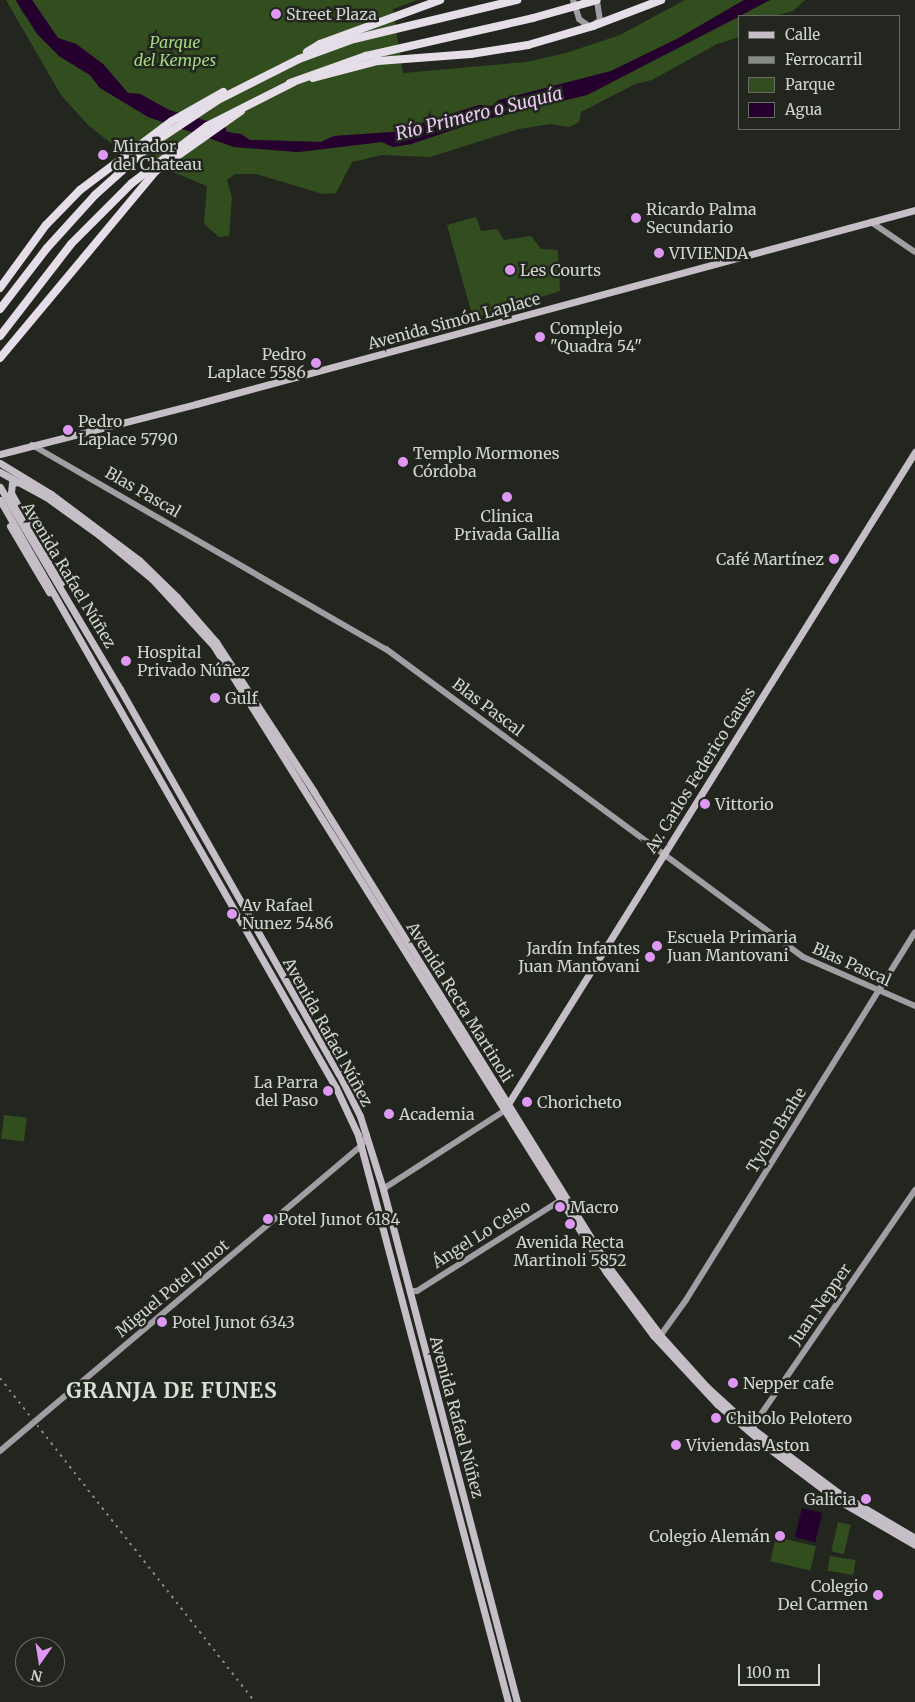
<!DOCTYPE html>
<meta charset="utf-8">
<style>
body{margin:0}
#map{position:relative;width:915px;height:1702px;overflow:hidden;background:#22261f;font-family:Merriweather,serif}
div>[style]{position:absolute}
.green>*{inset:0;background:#324e1e;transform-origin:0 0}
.water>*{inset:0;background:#25002f;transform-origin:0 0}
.secondary>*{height:6px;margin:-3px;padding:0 3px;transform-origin:3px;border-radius:3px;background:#a29da3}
.primary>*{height:7px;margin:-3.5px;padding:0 3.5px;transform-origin:3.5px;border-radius:3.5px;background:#c5bec7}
.highway>*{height:8px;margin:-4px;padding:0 4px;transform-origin:4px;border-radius:4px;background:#e5dde7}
.rail>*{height:2px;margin-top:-1px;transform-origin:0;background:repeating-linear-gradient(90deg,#878b85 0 2.5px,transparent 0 7.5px)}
.highway-bridge>*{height:8px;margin:-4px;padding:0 4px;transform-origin:4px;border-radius:4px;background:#e5dde7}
.dots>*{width:14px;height:14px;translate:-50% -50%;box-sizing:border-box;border:2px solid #22261f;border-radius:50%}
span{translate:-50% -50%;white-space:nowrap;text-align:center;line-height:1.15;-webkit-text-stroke:5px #22261f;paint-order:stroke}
.poi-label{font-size:16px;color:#d1d4cf}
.left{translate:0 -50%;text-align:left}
.right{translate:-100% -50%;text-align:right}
.park-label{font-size:16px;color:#a2d87f;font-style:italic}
.street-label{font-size:16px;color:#d1d4cf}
.water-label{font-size:18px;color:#efc9fa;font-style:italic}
.district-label{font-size:21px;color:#d9e0d6;font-weight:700;letter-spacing:1px}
.legend{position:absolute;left:738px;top:15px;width:162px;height:115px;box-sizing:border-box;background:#22261f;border:1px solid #686c65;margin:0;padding:6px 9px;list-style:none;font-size:15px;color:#d1d4cf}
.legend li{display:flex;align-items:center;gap:10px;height:25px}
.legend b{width:25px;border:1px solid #686c65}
.north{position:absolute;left:15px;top:1637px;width:50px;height:50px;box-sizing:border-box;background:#22261f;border:1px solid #686c65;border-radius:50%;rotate:193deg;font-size:14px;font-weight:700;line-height:20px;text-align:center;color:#d1d4cf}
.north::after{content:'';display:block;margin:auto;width:18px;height:22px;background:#de98f2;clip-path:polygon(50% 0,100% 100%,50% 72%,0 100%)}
.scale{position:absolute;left:738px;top:1664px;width:82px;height:22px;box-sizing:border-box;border:2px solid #d1d4cf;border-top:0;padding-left:6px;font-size:15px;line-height:18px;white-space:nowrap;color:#d1d4cf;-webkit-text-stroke:4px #22261f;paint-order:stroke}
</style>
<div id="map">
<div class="green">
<i style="clip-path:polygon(6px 0,16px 0,22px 12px,59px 56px,90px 75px,100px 88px,234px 147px,298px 152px,382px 142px,393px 147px,411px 144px,479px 121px,587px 95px,739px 17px,739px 37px,717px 44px,652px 80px,635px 84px,581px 112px,579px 122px,570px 127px,550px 124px,519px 129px,430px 157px,382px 155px,352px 162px,336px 193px,323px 194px,256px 174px,235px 174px,227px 180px,232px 198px,229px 236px,219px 237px,204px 224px,207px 186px,121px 151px,89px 126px,61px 95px)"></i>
<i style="clip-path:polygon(32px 0,417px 0,393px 9px,403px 73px,526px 62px,566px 53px,620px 35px,685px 0,744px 0,677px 39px,611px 71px,499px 100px,492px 106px,479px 105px,393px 132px,334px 136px,321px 142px,250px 140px,169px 110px,140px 94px,128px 93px,103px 64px,76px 44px,58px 38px)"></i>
<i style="clip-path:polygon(770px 0,805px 0,793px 11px,775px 16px,740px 16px)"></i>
<i style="clip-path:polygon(476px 217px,481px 231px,497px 229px,504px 240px,531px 236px,541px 249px,558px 250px,560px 291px,473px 318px,447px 225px)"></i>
<i style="left:4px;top:1115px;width:23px;height:24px;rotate:7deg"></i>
<i style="left:838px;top:1522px;width:13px;height:30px;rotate:13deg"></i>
<i style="left:776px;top:1537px;width:41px;height:25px;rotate:13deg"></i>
<i style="left:830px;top:1556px;width:26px;height:15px;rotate:9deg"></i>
</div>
<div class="water">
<i style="clip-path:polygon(16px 0,32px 0,58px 38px,76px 44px,103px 64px,128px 93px,140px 94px,169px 110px,225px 126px,227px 132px,241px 134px,250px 140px,321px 142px,334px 136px,393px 132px,479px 105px,492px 106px,499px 100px,611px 71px,677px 39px,744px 0,770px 0,587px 95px,479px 121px,411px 144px,393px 147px,382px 142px,298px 152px,234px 147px,148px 117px,100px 88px,90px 75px,59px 56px,37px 34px)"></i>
<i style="left:802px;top:1508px;width:21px;height:30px;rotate:14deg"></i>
</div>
<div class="secondary">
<i style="left:573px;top:0;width:20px;rotate:72deg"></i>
<i style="left:579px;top:19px;width:14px;rotate:36deg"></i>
<i style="left:590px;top:27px;width:12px;rotate:-35deg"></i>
<i style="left:600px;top:20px;width:20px;rotate:-99deg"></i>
<i style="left:871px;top:222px;width:53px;rotate:34.3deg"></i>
<i style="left:32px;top:445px;width:409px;rotate:30deg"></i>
<i style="left:386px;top:649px;width:518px;rotate:36.45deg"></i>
<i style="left:803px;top:957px;width:122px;rotate:23.6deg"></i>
<i style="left:383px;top:1189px;width:144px;rotate:-32.8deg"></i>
<i style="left:410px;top:1291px;width:7px"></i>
<i style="left:417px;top:1291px;width:174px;rotate:-32.3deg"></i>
<i style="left:658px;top:1339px;width:48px;rotate:-54.3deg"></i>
<i style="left:686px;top:1300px;width:433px;rotate:-58.1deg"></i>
<i style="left:752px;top:1434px;width:11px;rotate:-75deg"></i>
<i style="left:755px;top:1423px;width:283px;rotate:-55.5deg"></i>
<i style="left:0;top:1451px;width:474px;rotate:-40.2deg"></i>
<i style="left:362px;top:1145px;width:11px;rotate:-63deg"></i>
</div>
<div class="primary">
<i style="left:0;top:454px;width:202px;rotate:-14.3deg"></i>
<i style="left:196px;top:404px;width:745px;rotate:-15.1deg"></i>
<i style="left:0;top:463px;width:60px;rotate:31.3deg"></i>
<i style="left:51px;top:494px;width:110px;rotate:36.9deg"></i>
<i style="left:139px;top:560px;width:53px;rotate:44.2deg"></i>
<i style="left:177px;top:597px;width:60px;rotate:49.1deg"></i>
<i style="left:216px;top:642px;width:179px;rotate:56.8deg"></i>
<i style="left:314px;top:792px;width:563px;rotate:58.15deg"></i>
<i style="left:611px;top:1270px;width:83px;rotate:52.9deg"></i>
<i style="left:661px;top:1336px;width:69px;rotate:48deg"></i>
<i style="left:707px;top:1387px;width:62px;rotate:42.4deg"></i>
<i style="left:753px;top:1429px;width:107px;rotate:36.7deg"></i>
<i style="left:839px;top:1493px;width:88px;rotate:30.6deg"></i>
<i style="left:0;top:472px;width:52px;rotate:28.5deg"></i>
<i style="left:46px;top:497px;width:65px;rotate:35.6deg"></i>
<i style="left:99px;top:535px;width:69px;rotate:39.7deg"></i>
<i style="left:152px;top:579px;width:90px;rotate:47.3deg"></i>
<i style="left:213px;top:645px;width:740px;rotate:57.92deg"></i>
<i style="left:606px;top:1272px;width:79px;rotate:53.3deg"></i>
<i style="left:653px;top:1335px;width:94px;rotate:47.2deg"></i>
<i style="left:717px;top:1404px;width:71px;rotate:40.4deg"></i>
<i style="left:771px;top:1450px;width:81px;rotate:37deg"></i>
<i style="left:836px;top:1499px;width:91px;rotate:30.2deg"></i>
<i style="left:19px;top:482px;width:7px;rotate:172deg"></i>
<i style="left:12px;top:483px;width:10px;rotate:96deg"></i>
<i style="left:11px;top:493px;width:103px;rotate:60.9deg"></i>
<i style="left:0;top:487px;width:235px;rotate:59.3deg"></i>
<i style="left:120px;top:689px;width:443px;rotate:60.4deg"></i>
<i style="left:339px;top:1074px;width:47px;rotate:63.4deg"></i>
<i style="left:360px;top:1116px;width:77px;rotate:72.5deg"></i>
<i style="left:383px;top:1189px;width:530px;rotate:75.36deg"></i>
<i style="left:0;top:500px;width:677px;rotate:60.26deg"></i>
<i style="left:336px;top:1088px;width:52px;rotate:64.9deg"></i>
<i style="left:358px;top:1135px;width:587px;rotate:75.18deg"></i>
<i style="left:10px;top:526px;width:77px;rotate:59.4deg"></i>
<i style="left:508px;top:1104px;width:769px;rotate:-58.03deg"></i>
</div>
<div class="highway">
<i style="left:307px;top:52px;width:15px;rotate:-32deg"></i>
<i style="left:320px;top:44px;width:128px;rotate:-20.1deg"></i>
<i style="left:313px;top:78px;width:67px;rotate:-14.7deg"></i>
<i style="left:378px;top:61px;width:93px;rotate:-4.3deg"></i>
<i style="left:471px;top:54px;width:58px;rotate:-9deg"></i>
<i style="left:528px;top:45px;width:68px;rotate:-16.3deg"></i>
<i style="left:593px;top:26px;width:73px;rotate:-20.9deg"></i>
<i style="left:0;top:288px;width:78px;rotate:-53.9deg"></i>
<i style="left:46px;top:225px;width:49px;rotate:-45.8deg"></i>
<i style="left:80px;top:190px;width:115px;rotate:-36.9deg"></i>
<i style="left:172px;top:121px;width:59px;rotate:-29.6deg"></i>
<i style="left:0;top:309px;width:77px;rotate:-52.4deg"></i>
<i style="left:47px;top:248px;width:72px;rotate:-47.8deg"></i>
<i style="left:95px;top:195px;width:76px;rotate:-41.8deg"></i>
<i style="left:152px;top:144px;width:79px;rotate:-33.7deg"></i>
<i style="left:218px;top:100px;width:91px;rotate:-26.8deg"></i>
<i style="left:299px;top:59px;width:59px;rotate:-20deg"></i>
<i style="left:354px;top:39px;width:168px;rotate:-13.5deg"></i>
<i style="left:0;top:336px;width:116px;rotate:-52.3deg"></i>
<i style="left:71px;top:244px;width:86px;rotate:-45deg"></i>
<i style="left:132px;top:183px;width:94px;rotate:-37.2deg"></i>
<i style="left:207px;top:126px;width:97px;rotate:-26.8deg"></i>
<i style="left:0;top:358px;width:244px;rotate:-50.2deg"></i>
<i style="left:156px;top:171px;width:104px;rotate:-35.2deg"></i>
</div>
<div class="rail">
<i style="left:0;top:1378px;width:412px;rotate:51.8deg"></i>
</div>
<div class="highway-bridge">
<i style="left:290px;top:83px;width:81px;rotate:-19.6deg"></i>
<i style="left:366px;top:56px;width:171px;rotate:-12.8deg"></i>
<i style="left:533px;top:18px;width:66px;rotate:-15.7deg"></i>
</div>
<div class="dots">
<i style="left:276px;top:14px;background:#de98f2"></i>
<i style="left:103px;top:155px;background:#de98f2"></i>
<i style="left:636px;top:218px;background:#de98f2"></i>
<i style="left:659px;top:253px;background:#de98f2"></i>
<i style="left:510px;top:270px;background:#de98f2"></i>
<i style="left:540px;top:337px;background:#de98f2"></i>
<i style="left:316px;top:363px;background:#de98f2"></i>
<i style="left:68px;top:430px;background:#de98f2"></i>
<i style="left:403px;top:462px;background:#de98f2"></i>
<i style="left:507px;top:497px;background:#de98f2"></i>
<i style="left:834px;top:559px;background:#de98f2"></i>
<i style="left:126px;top:661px;background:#de98f2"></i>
<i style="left:215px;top:698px;background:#de98f2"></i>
<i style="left:705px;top:804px;background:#de98f2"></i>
<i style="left:232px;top:914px;background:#de98f2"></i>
<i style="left:657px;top:946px;background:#de98f2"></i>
<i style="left:650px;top:957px;background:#de98f2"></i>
<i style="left:328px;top:1091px;background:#de98f2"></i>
<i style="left:527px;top:1102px;background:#de98f2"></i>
<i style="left:389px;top:1114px;background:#de98f2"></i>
<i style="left:560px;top:1207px;background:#de98f2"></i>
<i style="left:268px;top:1219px;background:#de98f2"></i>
<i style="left:570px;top:1224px;background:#de98f2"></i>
<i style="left:162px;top:1322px;background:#de98f2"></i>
<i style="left:733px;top:1383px;background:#de98f2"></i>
<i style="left:716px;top:1418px;background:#de98f2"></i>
<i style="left:676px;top:1445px;background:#de98f2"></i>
<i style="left:866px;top:1499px;background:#de98f2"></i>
<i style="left:780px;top:1536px;background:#de98f2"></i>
<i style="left:878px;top:1595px;background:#de98f2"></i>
</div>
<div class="poi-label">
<span class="left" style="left:286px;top:14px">Street Plaza</span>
<span class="left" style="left:113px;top:155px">Mirador<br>del Chateau</span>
<span class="left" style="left:646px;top:218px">Ricardo Palma<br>Secundario</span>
<span class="left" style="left:669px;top:253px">VIVIENDA</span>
<span class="left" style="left:520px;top:270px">Les Courts</span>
<span class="left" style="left:550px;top:337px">Complejo<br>"Quadra 54"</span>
<span class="right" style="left:306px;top:363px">Pedro<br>Laplace 5586</span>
<span class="left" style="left:78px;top:430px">Pedro<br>Laplace 5790</span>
<span class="left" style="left:413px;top:462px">Templo Mormones<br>Córdoba</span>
<span style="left:507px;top:525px">Clinica<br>Privada Gallia</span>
<span class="right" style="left:824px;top:559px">Café Martínez</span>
<span class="left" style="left:137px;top:661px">Hospital<br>Privado Núñez</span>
<span class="left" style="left:225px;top:698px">Gulf</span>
<span class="left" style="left:715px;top:804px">Vittorio</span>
<span class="left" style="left:242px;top:914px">Av Rafael<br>Nunez 5486</span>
<span class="left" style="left:667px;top:946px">Escuela Primaria<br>Juan Mantovani</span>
<span class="right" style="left:640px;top:957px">Jardín Infantes<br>Juan Mantovani</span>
<span class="right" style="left:318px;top:1091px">La Parra<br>del Paso</span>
<span class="left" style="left:537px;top:1102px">Choricheto</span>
<span class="left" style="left:399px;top:1114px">Academia</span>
<span class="left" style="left:570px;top:1207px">Macro</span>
<span class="left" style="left:278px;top:1219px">Potel Junot 6184</span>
<span style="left:570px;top:1251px">Avenida Recta<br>Martinoli 5852</span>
<span class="left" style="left:172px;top:1322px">Potel Junot 6343</span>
<span class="left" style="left:743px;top:1383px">Nepper cafe</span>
<span class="left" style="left:726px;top:1418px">Chibolo Pelotero</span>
<span class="left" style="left:686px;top:1445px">Viviendas Aston</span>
<span class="right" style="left:856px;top:1499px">Galicia</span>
<span class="right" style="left:770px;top:1536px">Colegio Alemán</span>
<span class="right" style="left:868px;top:1595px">Colegio<br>Del Carmen</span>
</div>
<div class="park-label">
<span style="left:175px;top:51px">Parque<br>del Kempes</span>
</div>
<div class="street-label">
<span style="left:454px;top:321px;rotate:-15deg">Avenida Simón Laplace</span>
<span style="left:143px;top:492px;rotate:30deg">Blas Pascal</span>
<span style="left:69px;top:575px;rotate:59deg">Avenida Rafael Núñez</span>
<span style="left:488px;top:707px;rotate:37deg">Blas Pascal</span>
<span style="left:700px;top:770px;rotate:-58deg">Av. Carlos Federico Gauss</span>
<span style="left:852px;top:964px;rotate:24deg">Blas Pascal</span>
<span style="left:460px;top:1002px;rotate:58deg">Avenida Recta Martinoli</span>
<span style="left:328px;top:1032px;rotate:61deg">Avenida Rafael Núñez</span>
<span style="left:776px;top:1130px;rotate:-58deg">Tycho Brahe</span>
<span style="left:481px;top:1234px;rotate:-32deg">Ángel Lo Celso</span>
<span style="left:172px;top:1288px;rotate:-40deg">Miguel Potel Junot</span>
<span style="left:820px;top:1304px;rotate:-55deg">Juan Nepper</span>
<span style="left:457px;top:1417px;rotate:75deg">Avenida Rafael Núñez</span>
</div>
<div class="water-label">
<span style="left:479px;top:114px;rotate:-14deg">Río Primero o Suquía</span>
</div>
<div class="district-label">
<span style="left:172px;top:1391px">GRANJA DE FUNES</span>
</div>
<ul class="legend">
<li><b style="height:6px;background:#c5bec7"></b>Calle</li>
<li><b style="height:6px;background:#878b85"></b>Ferrocarril</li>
<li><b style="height:14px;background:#324e1e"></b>Parque</li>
<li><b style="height:14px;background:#25002f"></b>Agua</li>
</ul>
<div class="north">N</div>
<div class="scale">100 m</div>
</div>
